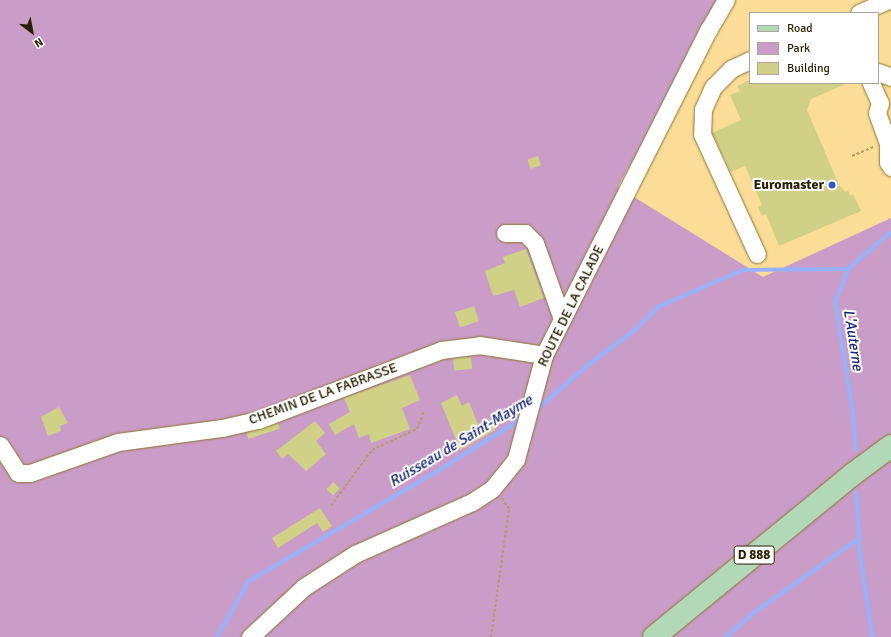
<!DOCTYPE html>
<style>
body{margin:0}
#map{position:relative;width:891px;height:637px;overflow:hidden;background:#fbdd97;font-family:Signika,sans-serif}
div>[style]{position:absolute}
.green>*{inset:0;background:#ca9dc8}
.stream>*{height:3.5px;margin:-1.75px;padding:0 1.75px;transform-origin:1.75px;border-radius:1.75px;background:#97b2fa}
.building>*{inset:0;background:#d1d087;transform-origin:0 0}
.path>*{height:2px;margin-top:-1px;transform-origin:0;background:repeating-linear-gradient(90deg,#b69e66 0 3px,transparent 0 5px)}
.roads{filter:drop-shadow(0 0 1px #90752f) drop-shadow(0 0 1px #90752f)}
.minor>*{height:17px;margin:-8.5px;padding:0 8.5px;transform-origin:8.5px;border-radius:8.5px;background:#fff}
.major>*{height:22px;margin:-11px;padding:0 11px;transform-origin:11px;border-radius:11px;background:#b2d9b7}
.dots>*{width:11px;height:11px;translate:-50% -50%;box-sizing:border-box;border:2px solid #fff;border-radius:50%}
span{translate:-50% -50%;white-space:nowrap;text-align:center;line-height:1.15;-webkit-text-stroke:4px #fff;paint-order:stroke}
.shield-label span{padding:1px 3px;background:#fff;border:1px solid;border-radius:3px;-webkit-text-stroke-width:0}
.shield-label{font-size:13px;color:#2a1f02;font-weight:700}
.poi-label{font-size:14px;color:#2a1f02;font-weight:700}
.right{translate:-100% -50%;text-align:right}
.street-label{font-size:14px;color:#2a1f02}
.water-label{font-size:15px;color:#152677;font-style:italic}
.legend{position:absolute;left:749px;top:12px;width:130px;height:72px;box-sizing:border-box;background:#fff;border:1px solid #aaa59a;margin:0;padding:5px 7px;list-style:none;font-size:12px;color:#2a1f02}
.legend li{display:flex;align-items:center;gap:8px;height:20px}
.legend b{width:20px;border:1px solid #aaa59a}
.north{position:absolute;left:12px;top:12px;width:40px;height:40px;-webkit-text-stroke:3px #fff;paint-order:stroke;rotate:148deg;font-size:11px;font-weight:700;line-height:16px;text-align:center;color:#2a1f02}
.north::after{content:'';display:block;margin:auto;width:14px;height:18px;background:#2a1f02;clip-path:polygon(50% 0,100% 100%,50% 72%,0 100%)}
</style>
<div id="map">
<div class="green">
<i style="clip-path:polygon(0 0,721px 0,618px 187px,763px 277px,891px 218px,891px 637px,0 637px)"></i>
</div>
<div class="stream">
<i style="left:534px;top:412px;width:72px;rotate:-41deg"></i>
<i style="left:588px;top:365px;width:59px;rotate:-36.7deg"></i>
<i style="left:635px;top:330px;width:33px;rotate:-45deg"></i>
<i style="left:658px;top:307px;width:93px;rotate:-23.5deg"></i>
<i style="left:743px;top:270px;width:105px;rotate:-0.5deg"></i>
<i style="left:856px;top:450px;width:36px;rotate:-95deg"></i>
<i style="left:853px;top:414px;width:113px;rotate:-99.1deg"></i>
<i style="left:835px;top:302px;width:35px;rotate:-68deg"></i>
<i style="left:848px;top:269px;width:57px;rotate:-40.7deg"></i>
<i style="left:857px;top:492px;width:61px;rotate:87.2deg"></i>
<i style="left:860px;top:553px;width:85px;rotate:81.2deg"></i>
<i style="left:217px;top:637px;width:64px;rotate:-60.3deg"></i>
<i style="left:249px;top:581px;width:213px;rotate:-30.2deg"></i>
<i style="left:433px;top:474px;width:102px;rotate:-31.8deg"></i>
<i style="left:726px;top:637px;width:38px;rotate:-41deg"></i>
<i style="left:755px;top:612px;width:128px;rotate:-35.2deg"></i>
</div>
<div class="building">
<i style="clip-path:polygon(750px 80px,750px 83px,848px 83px,811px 99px,807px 110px,839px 185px,846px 192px,848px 190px,850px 196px,853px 194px,861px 211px,779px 246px,766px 214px,762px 216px,758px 207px,762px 205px,745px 166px,731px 172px,712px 133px,741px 120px,730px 95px,740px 91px,737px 86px)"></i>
<i style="left:538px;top:156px;width:10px;height:11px;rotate:73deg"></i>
<i style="clip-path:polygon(526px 249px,544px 298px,520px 307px,514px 290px,493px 296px,485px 271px,505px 263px,503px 257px)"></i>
<i style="left:474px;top:306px;width:16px;height:20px;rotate:72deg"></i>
<i style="left:471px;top:357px;width:12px;height:18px;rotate:85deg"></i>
<i style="clip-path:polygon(410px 375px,420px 400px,402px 408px,410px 429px,371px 443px,369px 434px,359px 438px,354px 424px,335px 435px,329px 424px,350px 412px,344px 398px)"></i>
<i style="clip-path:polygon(457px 395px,462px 406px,469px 402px,479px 427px,491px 421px,495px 430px,460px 450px,441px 403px)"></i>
<i style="clip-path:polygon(59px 407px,68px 423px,60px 426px,61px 431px,48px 436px,41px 417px)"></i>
<i style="clip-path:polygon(315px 421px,325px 433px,316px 441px,326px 454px,306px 471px,288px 454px,282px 459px,276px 451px)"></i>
<i style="left:278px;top:423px;width:6px;height:33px;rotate:72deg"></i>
<i style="left:333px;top:482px;width:9px;height:10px;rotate:41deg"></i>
<i style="clip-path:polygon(320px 508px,332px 526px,323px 532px,317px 523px,278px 548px,272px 538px)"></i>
</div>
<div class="path">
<i style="left:852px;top:156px;width:25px;rotate:-23deg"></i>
<i style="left:331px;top:506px;width:69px;rotate:-53.8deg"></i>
<i style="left:372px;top:450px;width:50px;rotate:-25deg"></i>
<i style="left:417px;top:429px;width:19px;rotate:-69deg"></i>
<i style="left:491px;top:637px;width:129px;rotate:-82deg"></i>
<i style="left:509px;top:509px;width:13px;rotate:-122deg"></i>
</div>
<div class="roads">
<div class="minor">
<i style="left:859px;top:13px;width:32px;rotate:-24deg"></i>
<i style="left:750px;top:60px;width:21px;rotate:155deg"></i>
<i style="left:731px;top:69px;width:25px;rotate:135deg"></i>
<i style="left:713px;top:87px;width:24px;rotate:114deg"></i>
<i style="left:703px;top:109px;width:25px;rotate:92deg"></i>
<i style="left:702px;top:134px;width:132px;rotate:65.4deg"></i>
<i style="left:878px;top:72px;width:14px;rotate:21deg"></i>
<i style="left:871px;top:83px;width:22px;rotate:66deg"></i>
<i style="left:880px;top:103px;width:10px;rotate:107deg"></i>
<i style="left:877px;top:113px;width:32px;rotate:70deg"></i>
<i style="left:888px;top:143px;width:19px;rotate:90deg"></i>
<i style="left:888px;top:162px;width:6px;rotate:59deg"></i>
<i style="left:505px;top:233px;width:20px"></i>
<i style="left:525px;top:233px;width:14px;rotate:45deg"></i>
<i style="left:535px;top:243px;width:81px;rotate:70.4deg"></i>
<i style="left:0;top:445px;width:33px;rotate:57deg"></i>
<i style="left:18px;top:473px;width:12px"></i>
<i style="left:30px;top:473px;width:93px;rotate:-19.4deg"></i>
<i style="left:118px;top:442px;width:105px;rotate:-7.7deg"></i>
<i style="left:222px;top:428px;width:37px;rotate:-13deg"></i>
<i style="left:258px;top:420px;width:196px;rotate:-20.9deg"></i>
<i style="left:441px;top:350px;width:38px;rotate:-7deg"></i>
<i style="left:479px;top:345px;width:66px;rotate:8.7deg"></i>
<i style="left:250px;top:637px;width:74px;rotate:-42.8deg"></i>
<i style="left:304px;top:587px;width:61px;rotate:-32.9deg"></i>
<i style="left:355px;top:554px;width:128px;rotate:-24deg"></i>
<i style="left:472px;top:502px;width:24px;rotate:-33deg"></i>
<i style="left:492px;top:489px;width:38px;rotate:-51deg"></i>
<i style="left:516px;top:459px;width:108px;rotate:-74.9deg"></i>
<i style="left:544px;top:355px;width:365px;rotate:-63.2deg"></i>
<i style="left:709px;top:29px;width:34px;rotate:-60deg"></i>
</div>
<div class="major">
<i style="left:654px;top:637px;width:257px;rotate:-39.3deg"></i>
<i style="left:853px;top:474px;width:47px;rotate:-36.4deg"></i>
</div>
</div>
<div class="dots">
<i style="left:832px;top:185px;background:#3755c6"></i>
</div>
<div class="shield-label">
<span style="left:754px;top:555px">D 888</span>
</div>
<div class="poi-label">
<span class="right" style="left:824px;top:185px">Euromaster</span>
</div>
<div class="street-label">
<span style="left:571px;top:306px;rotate:-64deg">ROUTE DE LA CALADE</span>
<span style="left:323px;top:394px;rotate:-20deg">CHEMIN DE LA FABRASSE</span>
</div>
<div class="water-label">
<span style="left:853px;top:340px;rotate:81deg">L'Auterne</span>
<span style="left:461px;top:441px;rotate:-31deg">Ruisseau de Saint-Mayme</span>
</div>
<ul class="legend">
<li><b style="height:5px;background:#b2d9b7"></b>Road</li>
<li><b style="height:11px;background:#ca9dc8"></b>Park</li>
<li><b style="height:11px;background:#d1d087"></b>Building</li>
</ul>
<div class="north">N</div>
</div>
